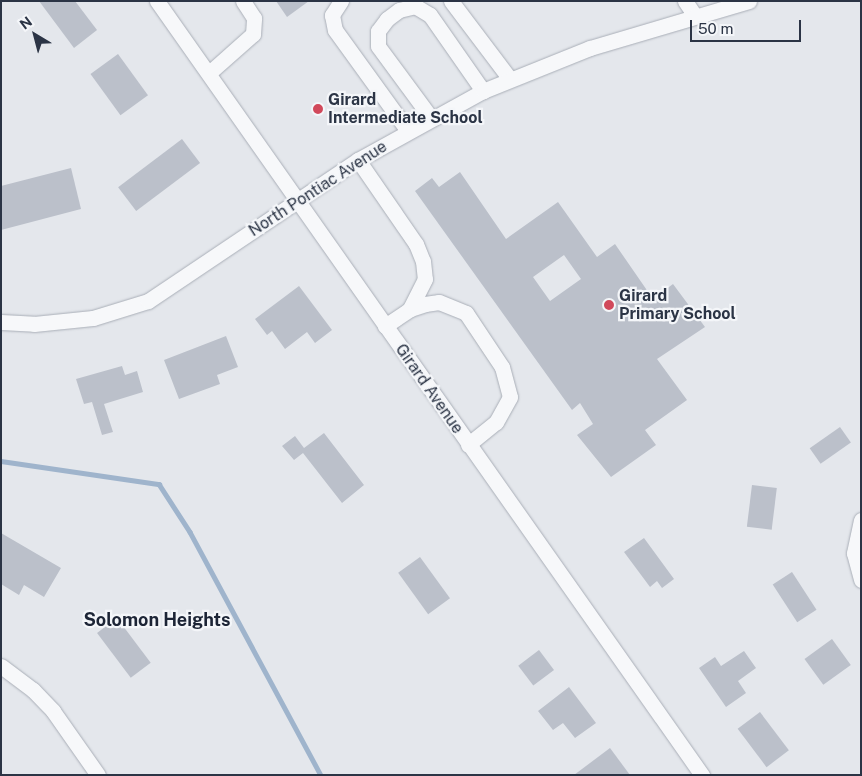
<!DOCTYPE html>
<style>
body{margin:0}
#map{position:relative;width:862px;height:776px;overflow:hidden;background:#e4e7ec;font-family:"Public Sans",sans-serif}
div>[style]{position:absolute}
.stream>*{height:4.5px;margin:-2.25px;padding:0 2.25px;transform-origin:2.25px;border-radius:2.25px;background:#9fb4cc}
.building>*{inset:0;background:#bbc0ca;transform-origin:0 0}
.roads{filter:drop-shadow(0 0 1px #a9aeb7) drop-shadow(0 0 1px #a9aeb7)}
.minor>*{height:15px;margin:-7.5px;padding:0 7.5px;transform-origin:7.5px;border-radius:7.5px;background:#f7f8fa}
.dots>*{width:14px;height:14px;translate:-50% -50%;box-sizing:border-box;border:2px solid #f4f6f9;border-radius:50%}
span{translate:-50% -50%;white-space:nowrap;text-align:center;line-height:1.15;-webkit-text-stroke:4.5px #f4f6f9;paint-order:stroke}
.poi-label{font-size:16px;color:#2b3445;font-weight:700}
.left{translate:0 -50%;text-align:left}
.street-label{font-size:16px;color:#2b3445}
.neighbourhood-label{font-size:18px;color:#1d2536;font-weight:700}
.frame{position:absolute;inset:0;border:2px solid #2b3445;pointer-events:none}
.north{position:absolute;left:10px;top:10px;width:50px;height:50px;-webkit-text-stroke:4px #f4f6f9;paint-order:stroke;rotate:323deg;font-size:14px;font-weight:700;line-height:20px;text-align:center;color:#2b3445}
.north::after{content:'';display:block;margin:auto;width:18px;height:22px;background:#2b3445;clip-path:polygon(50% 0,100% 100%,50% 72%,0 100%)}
.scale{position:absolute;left:690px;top:20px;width:111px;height:22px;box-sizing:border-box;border:2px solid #2b3445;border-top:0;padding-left:6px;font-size:15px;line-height:18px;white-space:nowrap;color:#2b3445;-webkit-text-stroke:4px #f4f6f9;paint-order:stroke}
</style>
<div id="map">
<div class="stream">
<i style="left:1px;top:461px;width:160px;rotate:8.3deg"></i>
<i style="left:159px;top:484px;width:57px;rotate:57.1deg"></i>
<i style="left:190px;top:532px;width:276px;rotate:61.7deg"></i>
</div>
<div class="building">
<i style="clip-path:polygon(39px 1px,75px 1px,97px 30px,74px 48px)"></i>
<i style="clip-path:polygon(276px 1px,309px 1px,287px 17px)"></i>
<i style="left:118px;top:54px;width:51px;height:34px;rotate:54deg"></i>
<i style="left:182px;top:139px;width:30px;height:80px;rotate:53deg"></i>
<i style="clip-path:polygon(71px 168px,81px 209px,1px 230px,1px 186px)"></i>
<i style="clip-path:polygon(evenodd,460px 172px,506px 239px,558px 202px,597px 257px,615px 244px,653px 299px,673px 284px,705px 327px,657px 359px,687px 400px,645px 430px,656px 445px,611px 477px,577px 435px,593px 424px,580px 403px,572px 410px,415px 191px,432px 178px,439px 187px,460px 172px,564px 255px,581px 279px,550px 301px,533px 277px,564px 255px)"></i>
<i style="clip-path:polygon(299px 286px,332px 330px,315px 343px,307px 332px,285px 349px,272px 331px,267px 335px,255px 319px)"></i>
<i style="clip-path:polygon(226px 336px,238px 367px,217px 375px,220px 384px,179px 399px,164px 360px)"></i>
<i style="clip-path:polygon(122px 366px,125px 375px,137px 371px,143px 392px,104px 404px,113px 432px,102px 435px,92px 402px,84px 404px,76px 379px)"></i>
<i style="left:840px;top:427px;width:19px;height:37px;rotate:55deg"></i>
<i style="clip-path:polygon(324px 433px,364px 485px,342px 503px,303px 453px,294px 460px,282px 446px,295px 436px,304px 448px)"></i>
<i style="left:752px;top:485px;width:25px;height:42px;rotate:7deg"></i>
<i style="clip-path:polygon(1px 533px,61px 568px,44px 597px,24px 585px,19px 595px,1px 584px)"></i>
<i style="clip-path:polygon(644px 538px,674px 579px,662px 588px,657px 581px,650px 587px,624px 552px)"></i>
<i style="left:420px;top:557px;width:51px;height:27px;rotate:54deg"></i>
<i style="left:792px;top:572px;width:45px;height:23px;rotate:57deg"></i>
<i style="left:117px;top:618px;width:56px;height:25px;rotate:53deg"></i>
<i style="left:832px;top:639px;width:32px;height:34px;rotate:54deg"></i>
<i style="left:539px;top:650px;width:25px;height:26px;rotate:53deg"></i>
<i style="clip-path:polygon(744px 651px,756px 668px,738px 681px,746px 693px,726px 707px,699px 668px,715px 657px,721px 666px)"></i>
<i style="clip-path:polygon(569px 687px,596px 723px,575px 738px,563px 723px,553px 730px,538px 711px)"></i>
<i style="left:760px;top:712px;width:48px;height:28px;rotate:53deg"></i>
<i style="clip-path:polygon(610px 748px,630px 775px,574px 775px)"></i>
</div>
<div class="roads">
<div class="minor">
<i style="left:157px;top:1px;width:947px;rotate:54.85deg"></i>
<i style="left:341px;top:1px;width:17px;rotate:123deg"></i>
<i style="left:332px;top:15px;width:15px;rotate:79deg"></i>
<i style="left:335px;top:30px;width:125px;rotate:54.1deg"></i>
<i style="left:451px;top:1px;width:98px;rotate:52.9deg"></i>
<i style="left:685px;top:1px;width:18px;rotate:56deg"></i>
<i style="left:209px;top:73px;width:59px;rotate:-41.6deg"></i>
<i style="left:253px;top:34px;width:16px;rotate:-86deg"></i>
<i style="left:254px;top:18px;width:20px;rotate:-123deg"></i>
<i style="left:431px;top:118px;width:89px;rotate:-126.4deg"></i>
<i style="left:378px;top:46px;width:15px;rotate:-90deg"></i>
<i style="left:378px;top:31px;width:15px;rotate:-53deg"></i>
<i style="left:387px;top:19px;width:15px;rotate:-37deg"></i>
<i style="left:399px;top:10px;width:16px;rotate:-14deg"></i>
<i style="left:415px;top:6px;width:17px;rotate:31deg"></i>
<i style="left:430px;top:15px;width:93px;rotate:55.1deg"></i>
<i style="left:358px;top:160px;width:102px;rotate:55.4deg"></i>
<i style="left:416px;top:244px;width:18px;rotate:68deg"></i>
<i style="left:423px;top:261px;width:18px;rotate:84deg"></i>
<i style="left:425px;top:279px;width:34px;rotate:117deg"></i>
<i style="left:1px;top:322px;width:33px;rotate:3deg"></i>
<i style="left:34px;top:324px;width:59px;rotate:-5.8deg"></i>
<i style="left:93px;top:318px;width:58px;rotate:-17.2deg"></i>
<i style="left:148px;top:301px;width:253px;rotate:-33.9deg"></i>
<i style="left:358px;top:160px;width:143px;rotate:-28.9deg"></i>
<i style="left:483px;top:91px;width:115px;rotate:-21.9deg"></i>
<i style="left:590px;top:48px;width:166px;rotate:-16.5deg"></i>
<i style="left:385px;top:326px;width:30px;rotate:-34deg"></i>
<i style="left:410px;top:309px;width:16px;rotate:-18deg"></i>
<i style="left:425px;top:304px;width:14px;rotate:-8deg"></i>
<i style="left:439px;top:302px;width:29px;rotate:22deg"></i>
<i style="left:466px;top:313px;width:65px;rotate:56.3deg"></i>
<i style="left:502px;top:367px;width:31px;rotate:75deg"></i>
<i style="left:510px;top:397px;width:29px;rotate:119deg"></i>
<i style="left:496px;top:422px;width:36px;rotate:141deg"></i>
<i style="left:861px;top:520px;width:34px;rotate:102deg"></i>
<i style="left:854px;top:553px;width:28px;rotate:75deg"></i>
<i style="left:1px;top:666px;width:40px;rotate:37deg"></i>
<i style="left:33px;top:690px;width:29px;rotate:46deg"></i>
<i style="left:53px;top:711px;width:78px;rotate:54.9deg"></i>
</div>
</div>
<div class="dots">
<i style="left:318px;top:109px;background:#d1495b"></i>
<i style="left:609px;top:305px;background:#d1495b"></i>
</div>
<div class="poi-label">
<span class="left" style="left:328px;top:109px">Girard<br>Intermediate School</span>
<span class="left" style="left:619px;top:305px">Girard<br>Primary School</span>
</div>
<div class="street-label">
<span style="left:318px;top:189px;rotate:-33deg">North Pontiac Avenue</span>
<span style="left:429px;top:389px;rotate:55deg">Girard Avenue</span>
</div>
<div class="neighbourhood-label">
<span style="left:157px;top:620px">Solomon Heights</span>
</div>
<div class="frame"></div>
<div class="north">N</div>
<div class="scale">50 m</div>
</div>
